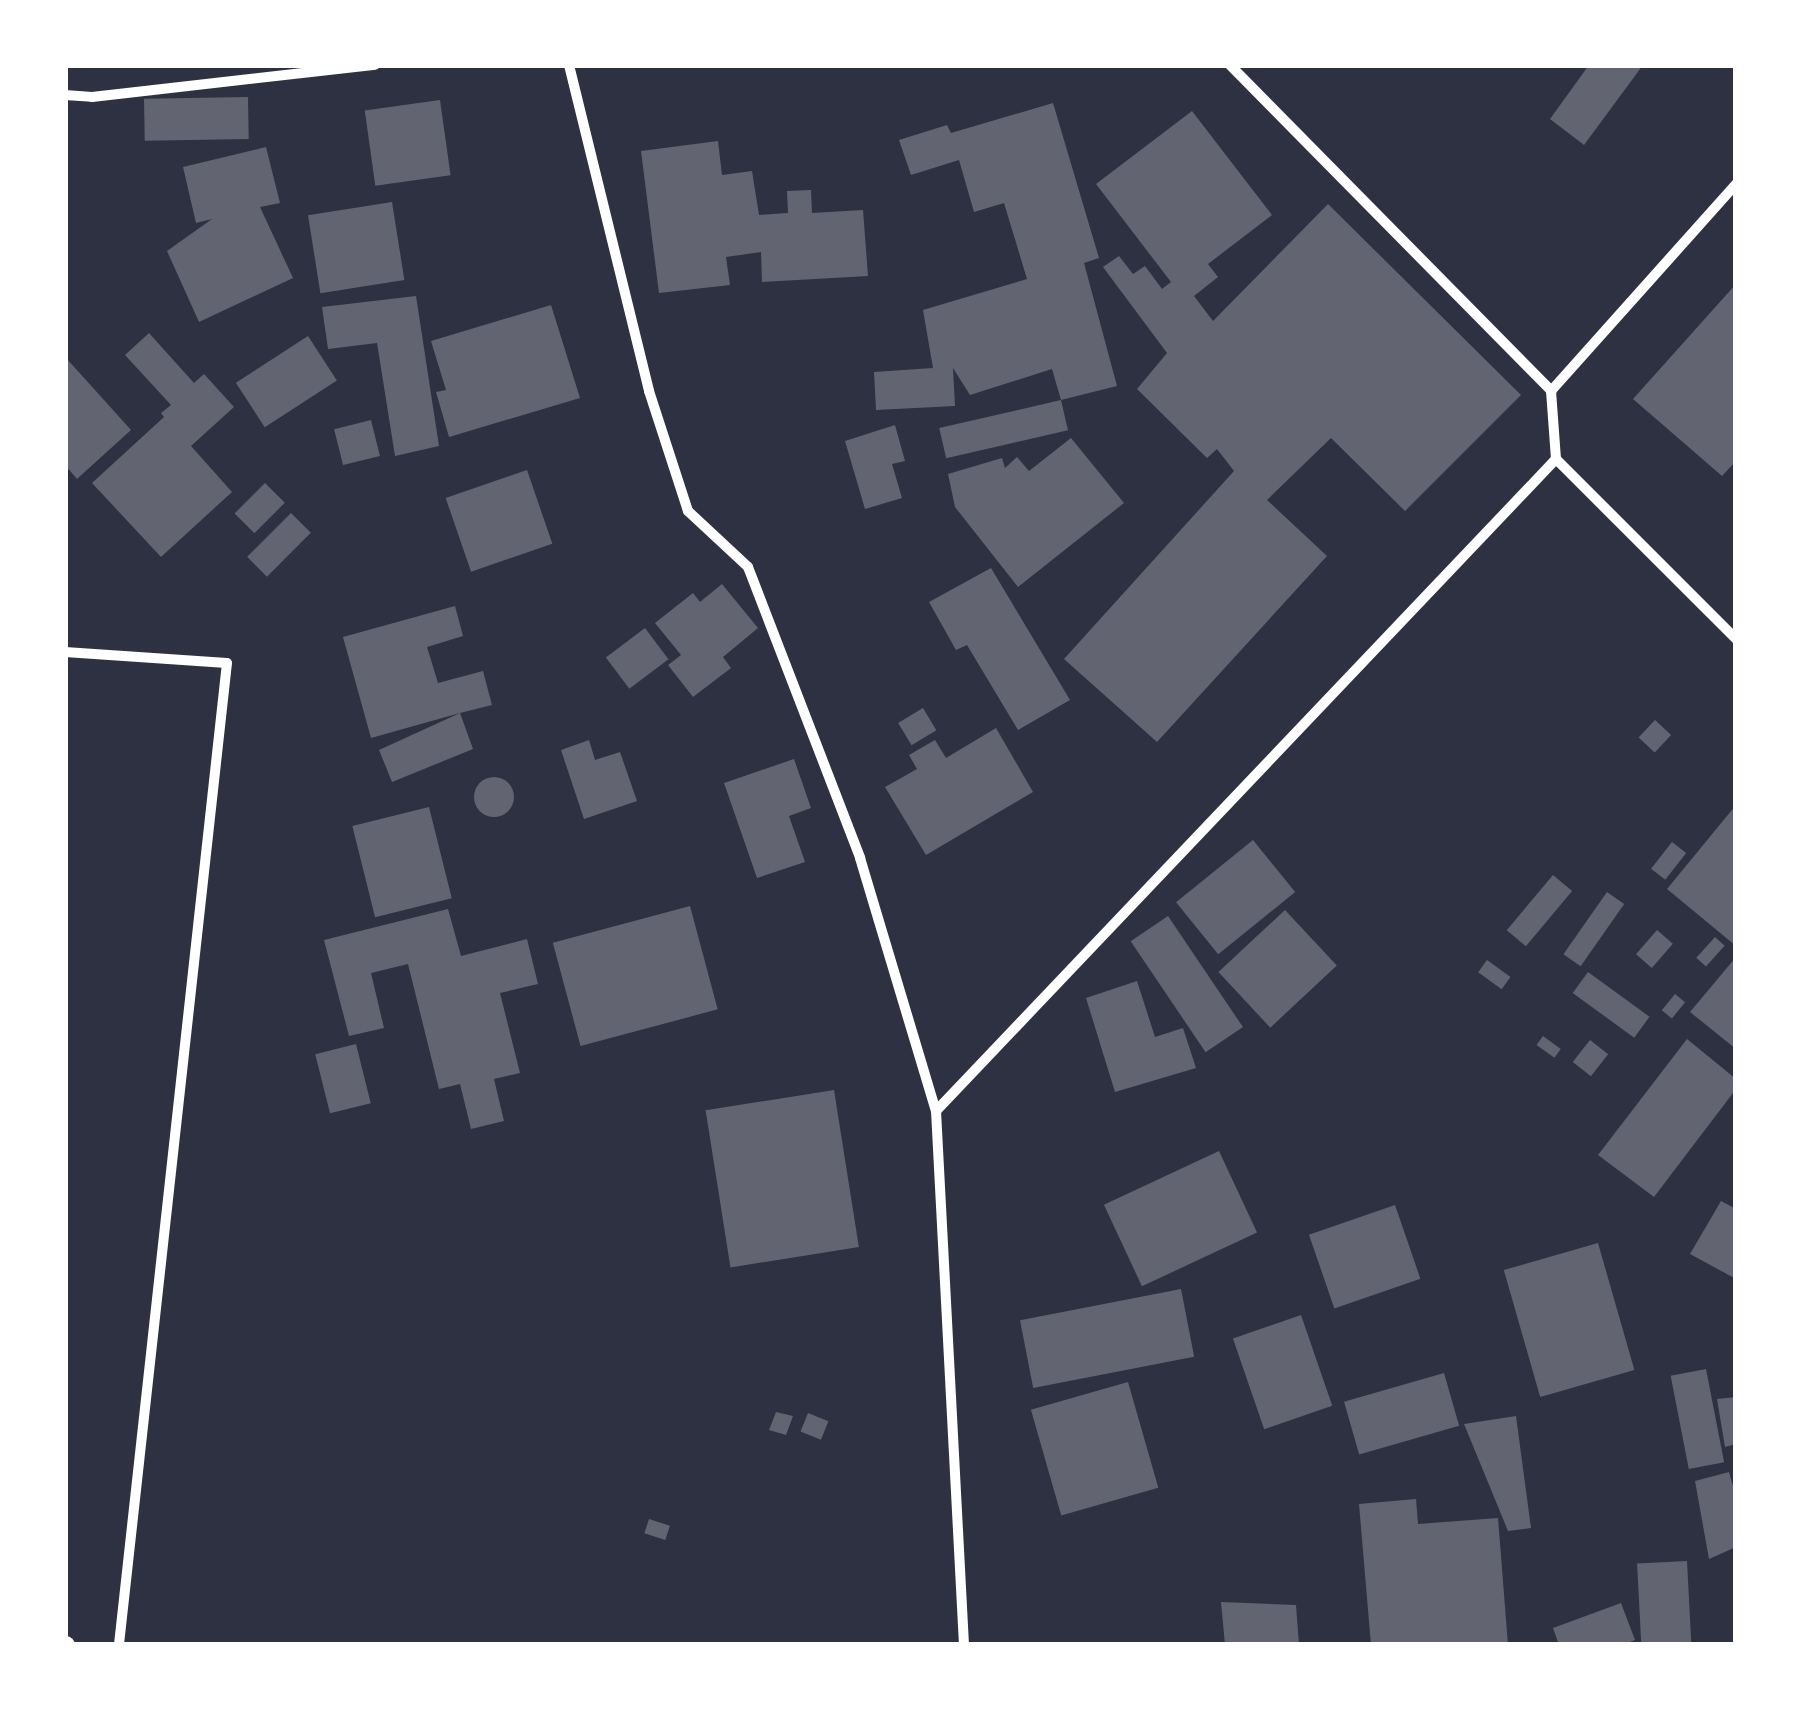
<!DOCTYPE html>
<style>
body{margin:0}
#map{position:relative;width:1801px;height:1710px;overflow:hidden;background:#2d3142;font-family:"Titillium Web",sans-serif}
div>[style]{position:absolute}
.building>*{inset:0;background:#626471;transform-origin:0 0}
.round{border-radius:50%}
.minor>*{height:10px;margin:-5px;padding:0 5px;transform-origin:5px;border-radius:5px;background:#fff}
.tertiary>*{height:18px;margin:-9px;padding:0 9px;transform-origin:9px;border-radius:9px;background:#fff}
span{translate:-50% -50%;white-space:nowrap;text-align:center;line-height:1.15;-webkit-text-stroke:10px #fff;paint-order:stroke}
.frame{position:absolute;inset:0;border:68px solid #fff;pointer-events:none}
</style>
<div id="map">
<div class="building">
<i style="clip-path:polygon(1589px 65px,1643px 65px,1584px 145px,1550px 119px)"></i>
<i style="left:248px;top:97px;width:42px;height:104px;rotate:89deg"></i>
<i style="left:440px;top:100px;width:76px;height:76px;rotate:82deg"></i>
<i style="clip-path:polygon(1053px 103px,1099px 258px,1084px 263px,1117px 386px,1061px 400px,1052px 369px,970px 395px,953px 368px,955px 406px,876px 410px,874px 372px,933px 368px,923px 310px,1027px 279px,1004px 203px,974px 212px,959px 160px,911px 175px,899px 140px,947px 125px,951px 133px)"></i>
<i style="clip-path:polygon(1192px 111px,1272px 215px,1208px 264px,1218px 277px,1194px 296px,1213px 321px,1328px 204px,1521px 395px,1405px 511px,1331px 438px,1267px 500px,1327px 556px,1157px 742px,1064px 659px,1234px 471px,1217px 449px,1207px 458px,1137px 389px,1167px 353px,1103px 267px,1119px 256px,1133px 274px,1145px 266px,1162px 289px,1171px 282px,1096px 184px)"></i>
<i style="clip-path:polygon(718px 141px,722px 175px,752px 171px,759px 215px,788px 213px,787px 191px,811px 190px,812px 213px,863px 210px,868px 276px,762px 282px,761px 252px,726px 257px,730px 285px,659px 293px,641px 151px)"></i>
<i style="clip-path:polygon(266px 147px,280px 203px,260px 207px,293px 278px,199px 322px,167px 251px,212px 219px,196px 223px,183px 167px)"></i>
<i style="left:392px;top:202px;width:79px;height:85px;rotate:81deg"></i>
<i style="clip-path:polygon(1736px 284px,1736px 461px,1722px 476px,1633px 399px)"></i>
<i style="clip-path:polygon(416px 296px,439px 446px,395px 456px,377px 343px,328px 349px,322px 307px)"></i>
<i style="clip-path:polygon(551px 305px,580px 398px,449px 437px,436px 392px,446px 390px,431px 341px)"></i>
<i style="clip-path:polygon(149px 333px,194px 383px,204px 374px,234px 407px,191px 446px,232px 492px,161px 557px,92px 483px,164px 417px,161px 413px,171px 405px,125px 355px)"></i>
<i style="left:308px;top:336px;width:53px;height:86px;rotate:57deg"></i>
<i style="clip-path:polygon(67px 359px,131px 430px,77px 479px,65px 465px)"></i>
<i style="left:1061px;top:400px;width:31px;height:125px;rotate:77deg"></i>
<i style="left:371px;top:420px;width:37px;height:38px;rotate:76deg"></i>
<i style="clip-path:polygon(895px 425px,905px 461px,892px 464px,902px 498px,865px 509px,845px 441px)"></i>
<i style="clip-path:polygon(1071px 438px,1124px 503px,1018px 587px,955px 507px,948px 474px,1002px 458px,1005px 468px,1017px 457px,1029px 471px)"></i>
<i style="left:527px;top:470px;width:78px;height:86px;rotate:71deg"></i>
<i style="left:265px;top:483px;width:28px;height:43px;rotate:45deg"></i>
<i style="left:291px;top:513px;width:28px;height:62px;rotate:45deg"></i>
<i style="clip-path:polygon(991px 568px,1070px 700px,1018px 730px,967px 645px,956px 650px,929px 602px)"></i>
<i style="clip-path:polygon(722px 584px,758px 628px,723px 657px,731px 668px,693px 697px,668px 665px,681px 655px,655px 623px,693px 593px,700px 602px)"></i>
<i style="clip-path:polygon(455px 606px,463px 636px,427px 647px,438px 683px,483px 671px,492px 705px,460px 713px,473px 749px,392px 782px,379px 750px,460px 713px,371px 738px,343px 637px)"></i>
<i style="left:645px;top:628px;width:39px;height:49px;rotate:53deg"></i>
<i style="left:923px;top:708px;width:26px;height:29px;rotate:59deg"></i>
<i style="left:1655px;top:720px;width:22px;height:24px;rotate:43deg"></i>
<i style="clip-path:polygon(996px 728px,1033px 792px,926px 855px,885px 787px,917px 769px,909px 755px,935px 740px,946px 758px)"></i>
<i style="clip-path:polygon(589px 740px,595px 760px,620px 752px,637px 801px,584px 819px,561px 750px)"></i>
<i style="clip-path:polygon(794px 759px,811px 808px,789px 816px,805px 862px,757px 878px,724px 783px)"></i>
<i class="round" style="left:474px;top:777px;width:40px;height:40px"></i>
<i style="clip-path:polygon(1736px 805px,1736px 946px,1667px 889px)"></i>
<i style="left:429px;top:807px;width:94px;height:79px;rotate:76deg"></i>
<i style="left:1253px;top:840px;width:67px;height:99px;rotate:51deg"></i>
<i style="left:1672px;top:842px;width:18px;height:34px;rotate:38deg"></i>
<i style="left:1553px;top:875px;width:25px;height:72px;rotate:40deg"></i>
<i style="left:1607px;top:892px;width:21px;height:76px;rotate:35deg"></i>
<i style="left:690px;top:906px;width:107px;height:142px;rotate:75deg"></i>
<i style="clip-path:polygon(448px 909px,461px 956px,527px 939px,538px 984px,500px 993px,520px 1073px,494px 1079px,504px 1121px,471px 1129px,460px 1084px,439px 1089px,408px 964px,371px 973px,384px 1028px,349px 1036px,324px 940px)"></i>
<i style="left:1285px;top:910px;width:76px;height:91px;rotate:47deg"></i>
<i style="left:1168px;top:916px;width:134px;height:45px;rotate:56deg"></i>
<i style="left:1657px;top:930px;width:21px;height:32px;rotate:41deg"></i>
<i style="left:1715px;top:937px;width:13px;height:28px;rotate:42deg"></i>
<i style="clip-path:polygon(1736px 957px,1736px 1049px,1690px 1012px)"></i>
<i style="left:1487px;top:960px;width:29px;height:15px;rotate:36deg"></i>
<i style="left:1588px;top:972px;width:76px;height:26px;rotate:36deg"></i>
<i style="clip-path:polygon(1137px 981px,1155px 1037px,1183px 1028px,1196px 1068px,1115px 1092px,1086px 998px)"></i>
<i style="left:1675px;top:994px;width:13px;height:21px;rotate:39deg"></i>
<i style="left:1543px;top:1036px;width:22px;height:11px;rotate:36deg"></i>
<i style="clip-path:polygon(1687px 1039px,1736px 1079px,1736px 1089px,1654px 1197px,1598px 1155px)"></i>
<i style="left:1590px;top:1040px;width:23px;height:28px;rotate:38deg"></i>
<i style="left:356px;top:1044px;width:61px;height:42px;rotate:76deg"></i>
<i style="left:834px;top:1090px;width:159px;height:130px;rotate:81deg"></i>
<i style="left:1219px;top:1151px;width:90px;height:127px;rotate:65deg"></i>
<i style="clip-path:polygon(1721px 1201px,1736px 1209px,1736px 1279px,1690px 1254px)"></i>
<i style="left:1395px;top:1205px;width:78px;height:91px;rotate:71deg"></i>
<i style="left:1598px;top:1243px;width:132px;height:98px;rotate:74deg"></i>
<i style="left:1181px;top:1289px;width:69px;height:164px;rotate:79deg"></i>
<i style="left:1301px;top:1315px;width:96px;height:72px;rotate:71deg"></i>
<i style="left:1706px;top:1369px;width:95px;height:36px;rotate:79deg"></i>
<i style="left:1444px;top:1373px;width:55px;height:104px;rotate:74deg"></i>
<i style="left:1128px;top:1382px;width:110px;height:101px;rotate:74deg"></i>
<i style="clip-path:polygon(1736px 1397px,1736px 1444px,1725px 1447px,1717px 1399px)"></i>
<i style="clip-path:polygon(776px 1412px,793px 1416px,786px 1435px,769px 1430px)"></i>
<i style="left:808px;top:1413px;width:22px;height:20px;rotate:22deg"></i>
<i style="clip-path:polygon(1516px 1416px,1531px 1528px,1508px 1531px,1464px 1424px)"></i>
<i style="clip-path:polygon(1729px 1472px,1736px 1497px,1736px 1547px,1709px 1559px,1695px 1481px)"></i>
<i style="clip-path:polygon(1416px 1499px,1418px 1524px,1498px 1518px,1508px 1645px,1371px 1645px,1359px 1504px)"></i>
<i style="left:649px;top:1519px;width:22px;height:15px;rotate:18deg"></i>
<i style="left:1687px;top:1561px;width:84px;height:50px;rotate:87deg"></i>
<i style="clip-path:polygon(1221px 1602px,1296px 1605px,1299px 1645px,1225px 1645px)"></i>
<i style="clip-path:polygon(1621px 1603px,1635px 1640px,1622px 1645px,1559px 1645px,1553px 1628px)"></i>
</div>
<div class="minor">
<i style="left:569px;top:65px;width:336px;rotate:76.2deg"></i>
<i style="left:649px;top:391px;width:126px;rotate:72deg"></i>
<i style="left:688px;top:511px;width:82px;rotate:43deg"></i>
<i style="left:748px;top:567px;width:312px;rotate:68.9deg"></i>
<i style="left:860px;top:858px;width:264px;rotate:73.3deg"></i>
<i style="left:1230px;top:65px;width:458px;rotate:45.4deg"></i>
<i style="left:65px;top:95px;width:27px;rotate:4deg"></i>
<i style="left:92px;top:97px;width:285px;rotate:-6.5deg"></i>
<i style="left:1556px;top:459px;width:255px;rotate:45deg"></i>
<i style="left:65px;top:652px;width:162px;rotate:3.9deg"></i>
<i style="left:227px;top:663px;width:988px;rotate:96.28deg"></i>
<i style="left:964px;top:1645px;width:535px;rotate:-93deg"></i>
<i style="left:936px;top:1111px;width:900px;rotate:-46.44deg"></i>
<i style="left:1556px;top:459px;width:68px;rotate:-94.2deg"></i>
<i style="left:1551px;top:391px;width:278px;rotate:-48.2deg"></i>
</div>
<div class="tertiary">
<i style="left:65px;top:1645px;width:1px"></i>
</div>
<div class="frame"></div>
</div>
